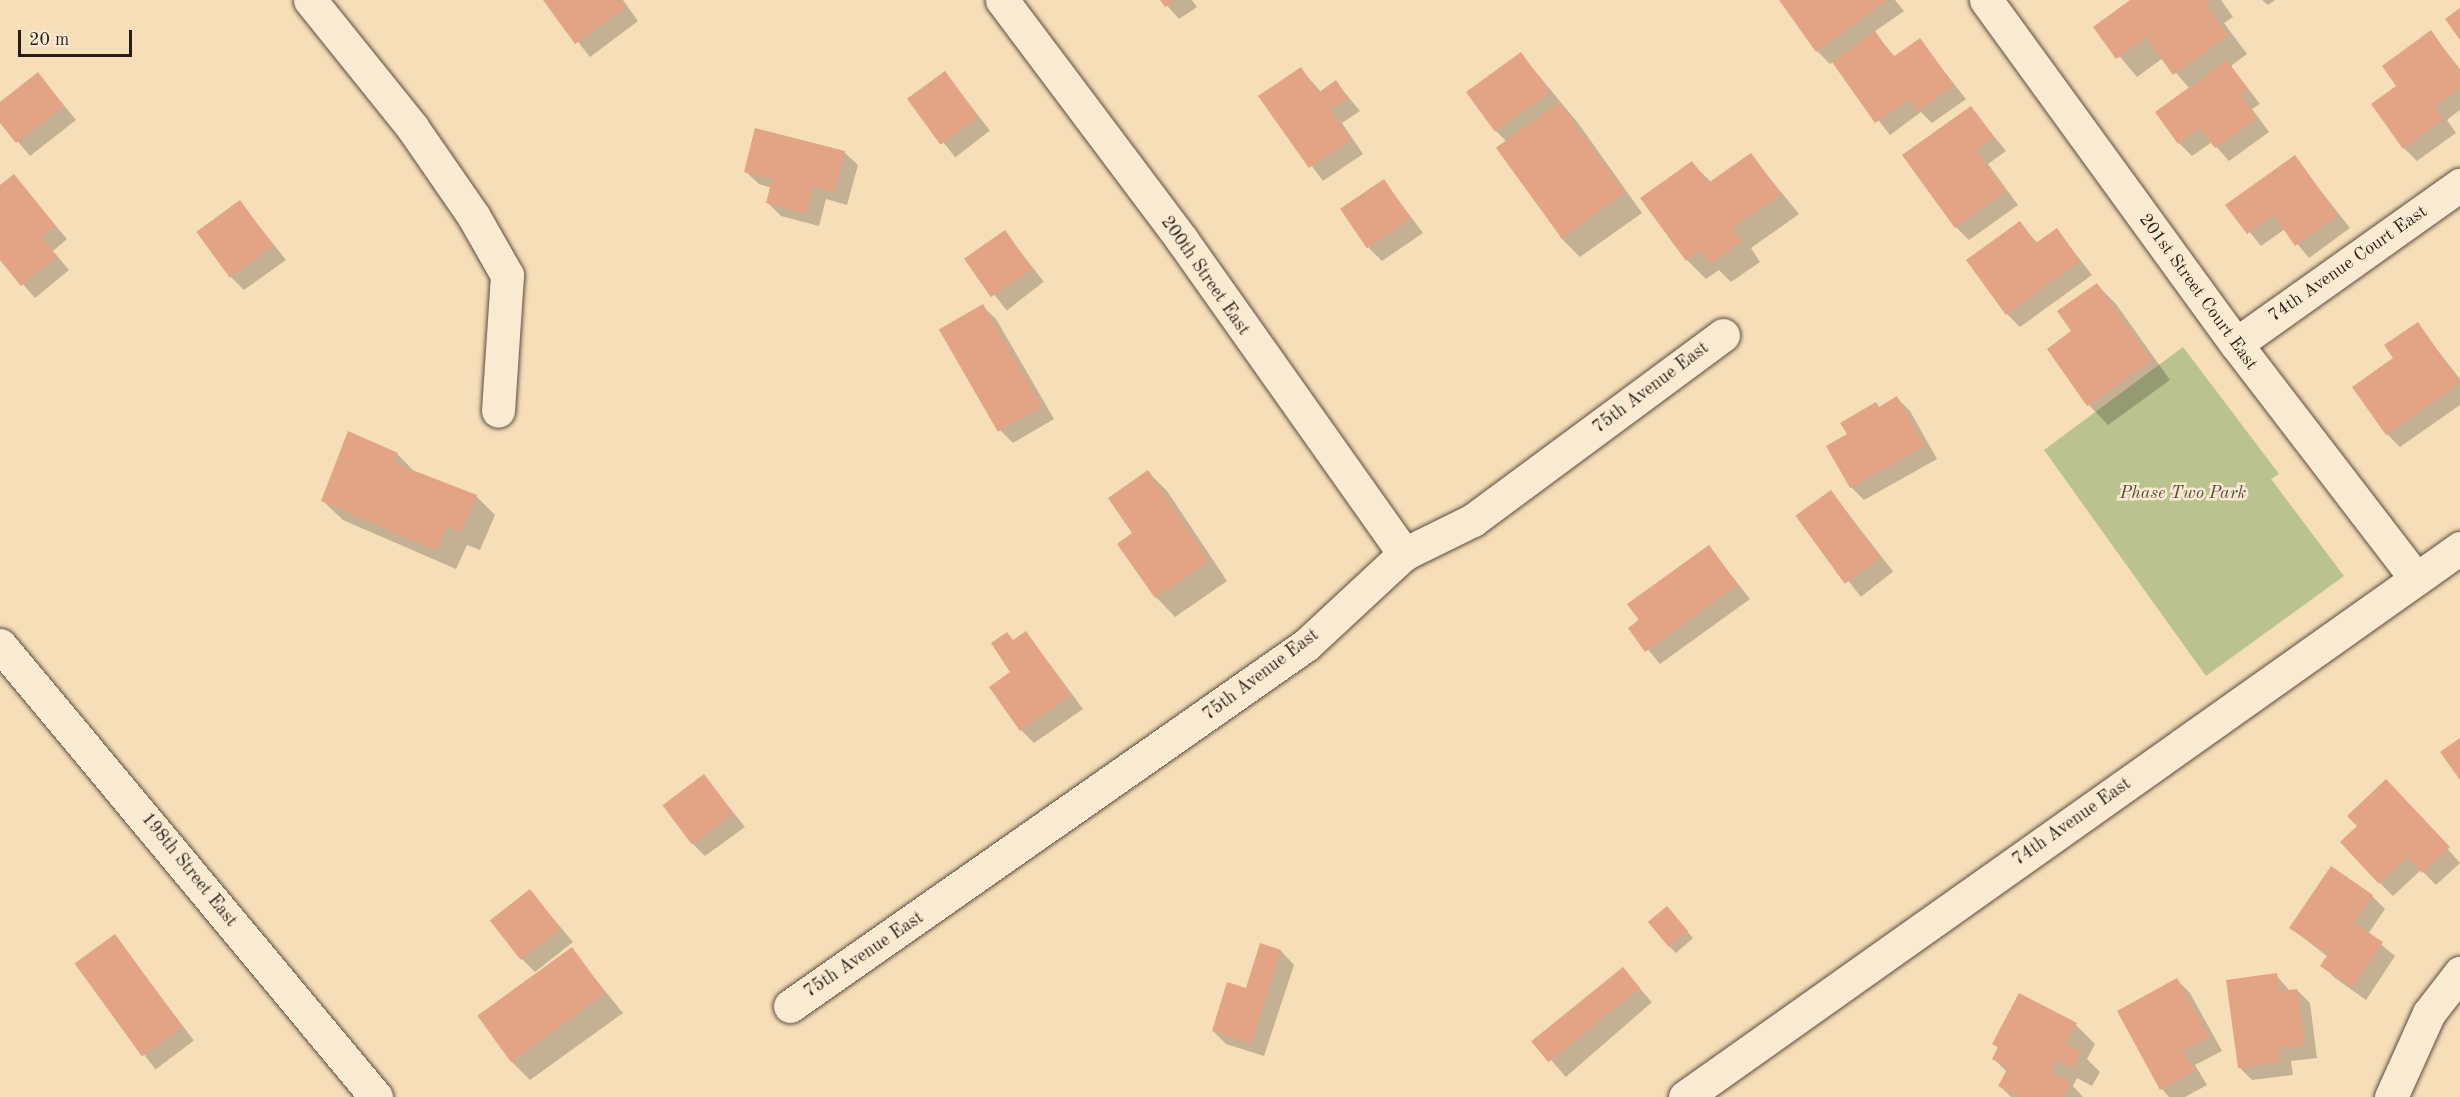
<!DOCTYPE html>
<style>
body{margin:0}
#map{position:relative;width:2460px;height:1097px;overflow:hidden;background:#f6deb8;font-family:"Old Standard TT",serif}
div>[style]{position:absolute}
.green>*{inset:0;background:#bac290}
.shadow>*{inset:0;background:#0003;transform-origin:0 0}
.building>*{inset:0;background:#e2a485;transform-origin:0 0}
.roads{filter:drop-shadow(0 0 2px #5c4c40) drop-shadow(0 0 2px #5c4c40)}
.minor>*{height:33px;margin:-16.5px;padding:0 16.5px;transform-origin:16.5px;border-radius:16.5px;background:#f9ead1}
span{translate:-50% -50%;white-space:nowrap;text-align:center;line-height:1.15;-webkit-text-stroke:5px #f9ead1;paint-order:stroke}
.street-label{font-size:18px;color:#281c18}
.park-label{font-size:18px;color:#544e3c;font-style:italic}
.scale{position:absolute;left:18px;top:30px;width:114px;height:27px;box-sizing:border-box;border:3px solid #281c18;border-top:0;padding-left:8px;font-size:18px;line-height:21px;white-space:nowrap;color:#281c18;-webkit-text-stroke:4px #f9ead1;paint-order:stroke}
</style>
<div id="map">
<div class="green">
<i style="clip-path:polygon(2183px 347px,2279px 474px,2271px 479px,2344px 576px,2206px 676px,2044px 450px)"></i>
</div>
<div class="shadow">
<i style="clip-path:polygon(545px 0,623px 0,638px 21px,590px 57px)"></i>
<i style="clip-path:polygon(1162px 0,1192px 0,1197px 7px,1179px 19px)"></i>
<i style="clip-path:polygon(1781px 0,1895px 0,1904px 11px,1874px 32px,1895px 57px,1919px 40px,1966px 99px,1932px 123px,1921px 112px,1890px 135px,1833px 62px,1830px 64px,1817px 51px)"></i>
<i style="clip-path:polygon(2133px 0,2221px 0,2233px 17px,2224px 23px,2247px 54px,2231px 66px,2260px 104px,2252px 109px,2269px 132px,2229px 161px,2212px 142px,2192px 156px,2179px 143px,2190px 89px,2163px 58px,2137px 77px,2095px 27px)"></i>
<i style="clip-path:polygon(2262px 0,2275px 0,2268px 5px)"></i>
<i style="clip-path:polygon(2431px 32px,2460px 69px,2460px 110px,2447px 120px,2456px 133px,2417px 161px,2404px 148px,2398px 86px)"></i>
<i style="clip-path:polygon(1521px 54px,1578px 123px,1642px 213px,1580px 257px,1561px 238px,1506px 141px,1496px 131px)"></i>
<i style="clip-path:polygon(1301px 69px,1321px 92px,1336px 82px,1360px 111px,1342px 123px,1363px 154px,1323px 181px,1260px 97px)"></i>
<i style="left:945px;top:73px;width:73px;height:44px;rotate:52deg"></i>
<i style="clip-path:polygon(38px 74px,76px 120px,30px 156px,0 120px,0 103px)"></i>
<i style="clip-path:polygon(1971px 108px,2006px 151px,1988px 164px,2018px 205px,1969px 240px,1956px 227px)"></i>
<i style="clip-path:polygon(844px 152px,858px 165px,847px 205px,826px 199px,819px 226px,781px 216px,768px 203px,772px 188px,759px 184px,745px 171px)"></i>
<i style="clip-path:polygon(1751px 155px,1799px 214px,1751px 248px,1760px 262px,1731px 282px,1719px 270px,1706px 279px,1687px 260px,1692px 163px,1711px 182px)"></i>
<i style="clip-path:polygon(2294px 157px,2350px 228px,2309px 258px,2285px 229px,2261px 246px,2228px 205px)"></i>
<i style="clip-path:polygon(14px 176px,67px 239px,53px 251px,69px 270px,35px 298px,0 258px,0 187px)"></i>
<i style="clip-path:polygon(1384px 181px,1423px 233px,1382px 261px,1369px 248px)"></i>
<i style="clip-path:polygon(240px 202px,286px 260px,244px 290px,231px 277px)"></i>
<i style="clip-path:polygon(2020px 223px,2038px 244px,2057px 230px,2092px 275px,2020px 327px,2007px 314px)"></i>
<i style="left:1005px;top:232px;width:63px;height:47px;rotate:52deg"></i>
<i style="clip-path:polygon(2097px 285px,2116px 304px,2170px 380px,2108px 425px,2089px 405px,2049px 349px,2074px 332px)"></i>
<i style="clip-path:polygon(982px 306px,996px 319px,1054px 419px,1013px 443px,1000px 430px)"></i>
<i style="clip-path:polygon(2417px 324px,2460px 379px,2460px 405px,2400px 447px,2387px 434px)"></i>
<i style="clip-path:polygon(1897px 398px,1910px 411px,1937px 459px,1864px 500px,1851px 487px,1849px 435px)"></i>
<i style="clip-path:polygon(397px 454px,415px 472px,476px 496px,495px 515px,480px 550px,467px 545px,456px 569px,343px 520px,323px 501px)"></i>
<i style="clip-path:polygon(1148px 472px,1167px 491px,1227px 581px,1175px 617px,1156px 597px,1134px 533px)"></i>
<i style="left:1831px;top:492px;width:101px;height:41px;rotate:52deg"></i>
<i style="clip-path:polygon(1709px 547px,1750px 599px,1660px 664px,1630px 628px)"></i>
<i style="clip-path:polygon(1026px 632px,1083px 709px,1034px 743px,1021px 730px,1013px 673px,1014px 641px)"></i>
<i style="clip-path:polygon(704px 776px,745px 827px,705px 856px,692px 843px)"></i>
<i style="clip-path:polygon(2399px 794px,2460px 863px,2436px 885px,2421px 870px,2393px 896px,2380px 883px)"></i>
<i style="clip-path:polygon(530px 891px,573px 942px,535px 972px,522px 959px)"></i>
<i style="clip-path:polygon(2372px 896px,2385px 909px,2368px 934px,2395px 956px,2366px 1000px,2335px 978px,2322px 965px,2328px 957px,2291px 928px)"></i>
<i style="clip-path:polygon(1673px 915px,1693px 938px,1676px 953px,1670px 947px)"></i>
<i style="left:115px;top:936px;width:131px;height:48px;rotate:53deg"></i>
<i style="clip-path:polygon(1261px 945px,1281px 951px,1294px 965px,1264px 1056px,1226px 1044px,1213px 1031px,1247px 990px)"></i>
<i style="clip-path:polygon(571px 949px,623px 1013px,530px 1080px,511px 1061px)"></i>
<i style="left:1623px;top:969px;width:44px;height:114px;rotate:49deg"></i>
<i style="clip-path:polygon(2276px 975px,2290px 991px,2297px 990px,2310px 1003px,2317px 1058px,2291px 1061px,2293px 1075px,2252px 1080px,2239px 1067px)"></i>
<i style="clip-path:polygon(2177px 980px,2190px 993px,2222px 1051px,2195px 1065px,2207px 1085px,2185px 1097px,2169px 1097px,2162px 1089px,2119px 1011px)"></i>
<i style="clip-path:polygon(2019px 995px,2076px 1025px,2095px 1044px,2087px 1059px,2100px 1072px,2092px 1086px,2077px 1078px,2073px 1086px,2083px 1097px,2011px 1097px,2000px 1086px,2007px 1072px,1994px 1059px,1999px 1049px,1994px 1044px)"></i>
</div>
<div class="building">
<i style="clip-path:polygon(543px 0,621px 0,626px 7px,575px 44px)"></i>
<i style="clip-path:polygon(1160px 0,1175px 0,1165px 7px)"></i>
<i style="clip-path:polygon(1779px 0,1888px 0,1816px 52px)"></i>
<i style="clip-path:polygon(2130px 0,2211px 0,2206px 4px,2228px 35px,2173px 75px,2146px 37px,2116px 59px,2093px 27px)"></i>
<i style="clip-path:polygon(2460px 8px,2460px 40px,2445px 19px)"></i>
<i style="clip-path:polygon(2431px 30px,2460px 72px,2460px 88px,2435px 106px,2444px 119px,2403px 149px,2371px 104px,2396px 86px,2382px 66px)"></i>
<i style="clip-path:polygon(1875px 31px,1893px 57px,1920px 38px,1954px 85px,1918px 111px,1909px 99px,1875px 123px,1832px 62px)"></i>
<i style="left:1521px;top:52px;width:49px;height:68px;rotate:54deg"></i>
<i style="clip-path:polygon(2227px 60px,2248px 90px,2240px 95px,2257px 118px,2215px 148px,2199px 128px,2178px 144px,2155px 112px)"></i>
<i style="clip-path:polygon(1301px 67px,1318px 93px,1336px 80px,1348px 98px,1330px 109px,1351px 140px,1309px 168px,1258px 96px)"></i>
<i style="left:945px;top:71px;width:57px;height:47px;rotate:54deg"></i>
<i style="clip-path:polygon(38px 72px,64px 106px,16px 143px,0 123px,0 102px)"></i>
<i style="left:1559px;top:102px;width:112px;height:78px;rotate:54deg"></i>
<i style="clip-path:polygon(1971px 106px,1994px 137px,1976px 150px,2006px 191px,1955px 228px,1902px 155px)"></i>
<i style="clip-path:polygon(755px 128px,845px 151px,834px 193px,813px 187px,806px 214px,766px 203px,772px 179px,744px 172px)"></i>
<i style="clip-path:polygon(1751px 153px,1781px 194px,1733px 228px,1742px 242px,1711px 264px,1701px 250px,1686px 261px,1640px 198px,1692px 161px,1708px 183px)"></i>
<i style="clip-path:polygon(2295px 155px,2338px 215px,2295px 246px,2274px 215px,2247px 234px,2225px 205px)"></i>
<i style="clip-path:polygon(14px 174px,55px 225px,41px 237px,57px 256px,21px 286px,0 260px,0 185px)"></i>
<i style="left:1384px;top:179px;width:48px;height:53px;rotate:56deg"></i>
<i style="left:240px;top:200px;width:57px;height:54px;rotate:54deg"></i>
<i style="clip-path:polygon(2020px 221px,2036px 243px,2057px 228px,2080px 261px,2006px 315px,1966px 260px)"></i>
<i style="left:1005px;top:230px;width:47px;height:50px;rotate:55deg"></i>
<i style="clip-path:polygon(2097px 283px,2152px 360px,2087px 406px,2047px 349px,2071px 331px,2057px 311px)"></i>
<i style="left:983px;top:304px;width:118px;height:51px;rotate:60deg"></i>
<i style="clip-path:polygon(2418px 322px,2460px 383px,2386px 435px,2352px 387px,2393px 358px,2384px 345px)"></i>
<i style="clip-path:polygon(1897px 396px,1925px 446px,1850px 488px,1826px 446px,1847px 434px,1840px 423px,1876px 402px,1879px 407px)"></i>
<i style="clip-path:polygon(348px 431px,398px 453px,394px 463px,477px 495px,461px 532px,447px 526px,437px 551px,321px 501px)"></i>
<i style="clip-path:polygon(1148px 470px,1209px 561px,1155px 598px,1117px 544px,1132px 533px,1108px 498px)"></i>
<i style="left:1831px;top:490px;width:84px;height:44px;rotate:54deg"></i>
<i style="clip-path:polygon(1709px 545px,1738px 585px,1645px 652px,1628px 628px,1639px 620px,1627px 604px)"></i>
<i style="clip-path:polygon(1026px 631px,1071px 695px,1020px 731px,989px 687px,1010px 672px,991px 643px,1007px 632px,1013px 640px)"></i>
<i style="clip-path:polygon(2460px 738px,2460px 780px,2440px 752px)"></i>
<i style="left:704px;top:774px;width:49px;height:52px;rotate:53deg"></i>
<i style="clip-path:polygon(2386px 779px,2450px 847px,2422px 873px,2407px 857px,2379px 884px,2340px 842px,2357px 826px,2347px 816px)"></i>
<i style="clip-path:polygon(2331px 866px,2373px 895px,2354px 923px,2383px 942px,2352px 988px,2320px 966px,2328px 954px,2289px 928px)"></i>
<i style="left:530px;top:889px;width:50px;height:51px;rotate:52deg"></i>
<i style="left:1667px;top:906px;width:33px;height:25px;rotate:50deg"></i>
<i style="left:115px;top:934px;width:115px;height:50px;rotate:54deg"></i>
<i style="clip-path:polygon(1260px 943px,1281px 950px,1251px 1044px,1212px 1031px,1227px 982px,1246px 988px)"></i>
<i style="left:572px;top:947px;width:57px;height:117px;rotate:54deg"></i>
<i style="left:1623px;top:967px;width:27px;height:118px;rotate:51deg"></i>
<i style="clip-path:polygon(2277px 973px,2279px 991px,2297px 989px,2305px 1045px,2278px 1048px,2280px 1062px,2238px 1068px,2226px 980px)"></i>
<i style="clip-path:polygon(2177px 978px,2210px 1037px,2183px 1051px,2195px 1071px,2160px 1090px,2117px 1011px)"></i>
<i style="clip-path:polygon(2019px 993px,2077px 1023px,2066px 1044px,2081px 1051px,2073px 1068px,2057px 1060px,2051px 1072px,2070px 1082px,2063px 1097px,2019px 1097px,1998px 1086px,2008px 1068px,1992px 1059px,1998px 1047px,1992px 1044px)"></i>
</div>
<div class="roads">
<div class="minor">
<i style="left:310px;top:0;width:163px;rotate:51.2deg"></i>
<i style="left:412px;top:127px;width:109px;rotate:55.4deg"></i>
<i style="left:474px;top:217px;width:67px;rotate:60.4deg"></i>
<i style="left:507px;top:275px;width:136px;rotate:93.8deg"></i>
<i style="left:1002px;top:0;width:300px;rotate:53.1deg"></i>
<i style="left:1182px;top:240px;width:385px;rotate:54.7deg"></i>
<i style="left:1986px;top:0;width:425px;rotate:54deg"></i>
<i style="left:2236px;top:344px;width:296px;rotate:52.5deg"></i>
<i style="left:2236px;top:344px;width:275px;rotate:-35.4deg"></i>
<i style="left:0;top:645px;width:588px;rotate:50.24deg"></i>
<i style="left:790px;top:1006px;width:630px;rotate:-34.98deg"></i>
<i style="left:1306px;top:645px;width:134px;rotate:-42.9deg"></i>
<i style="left:1404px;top:554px;width:77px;rotate:-26.2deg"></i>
<i style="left:1473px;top:520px;width:311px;rotate:-36.5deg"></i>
<i style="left:1685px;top:1097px;width:950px;rotate:-35.31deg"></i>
<i style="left:2391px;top:1097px;width:92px;rotate:-65.7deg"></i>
<i style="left:2429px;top:1013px;width:51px;rotate:-52.2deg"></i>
</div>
</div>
<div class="street-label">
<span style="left:2348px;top:264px;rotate:-35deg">74th Avenue Court East</span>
<span style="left:1205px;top:276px;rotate:55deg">200th Street East</span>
<span style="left:2198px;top:292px;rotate:54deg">201st Street Court East</span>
<span style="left:1651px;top:388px;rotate:-37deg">75th Avenue East</span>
<span style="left:1261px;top:675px;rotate:-37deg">75th Avenue East</span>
<span style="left:2072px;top:822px;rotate:-35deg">74th Avenue East</span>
<span style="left:189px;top:870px;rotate:51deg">198th Street East</span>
<span style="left:864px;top:955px;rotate:-34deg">75th Avenue East</span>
</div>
<div class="park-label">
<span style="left:2183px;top:493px">Phase Two Park</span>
</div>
<div class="scale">20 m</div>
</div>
